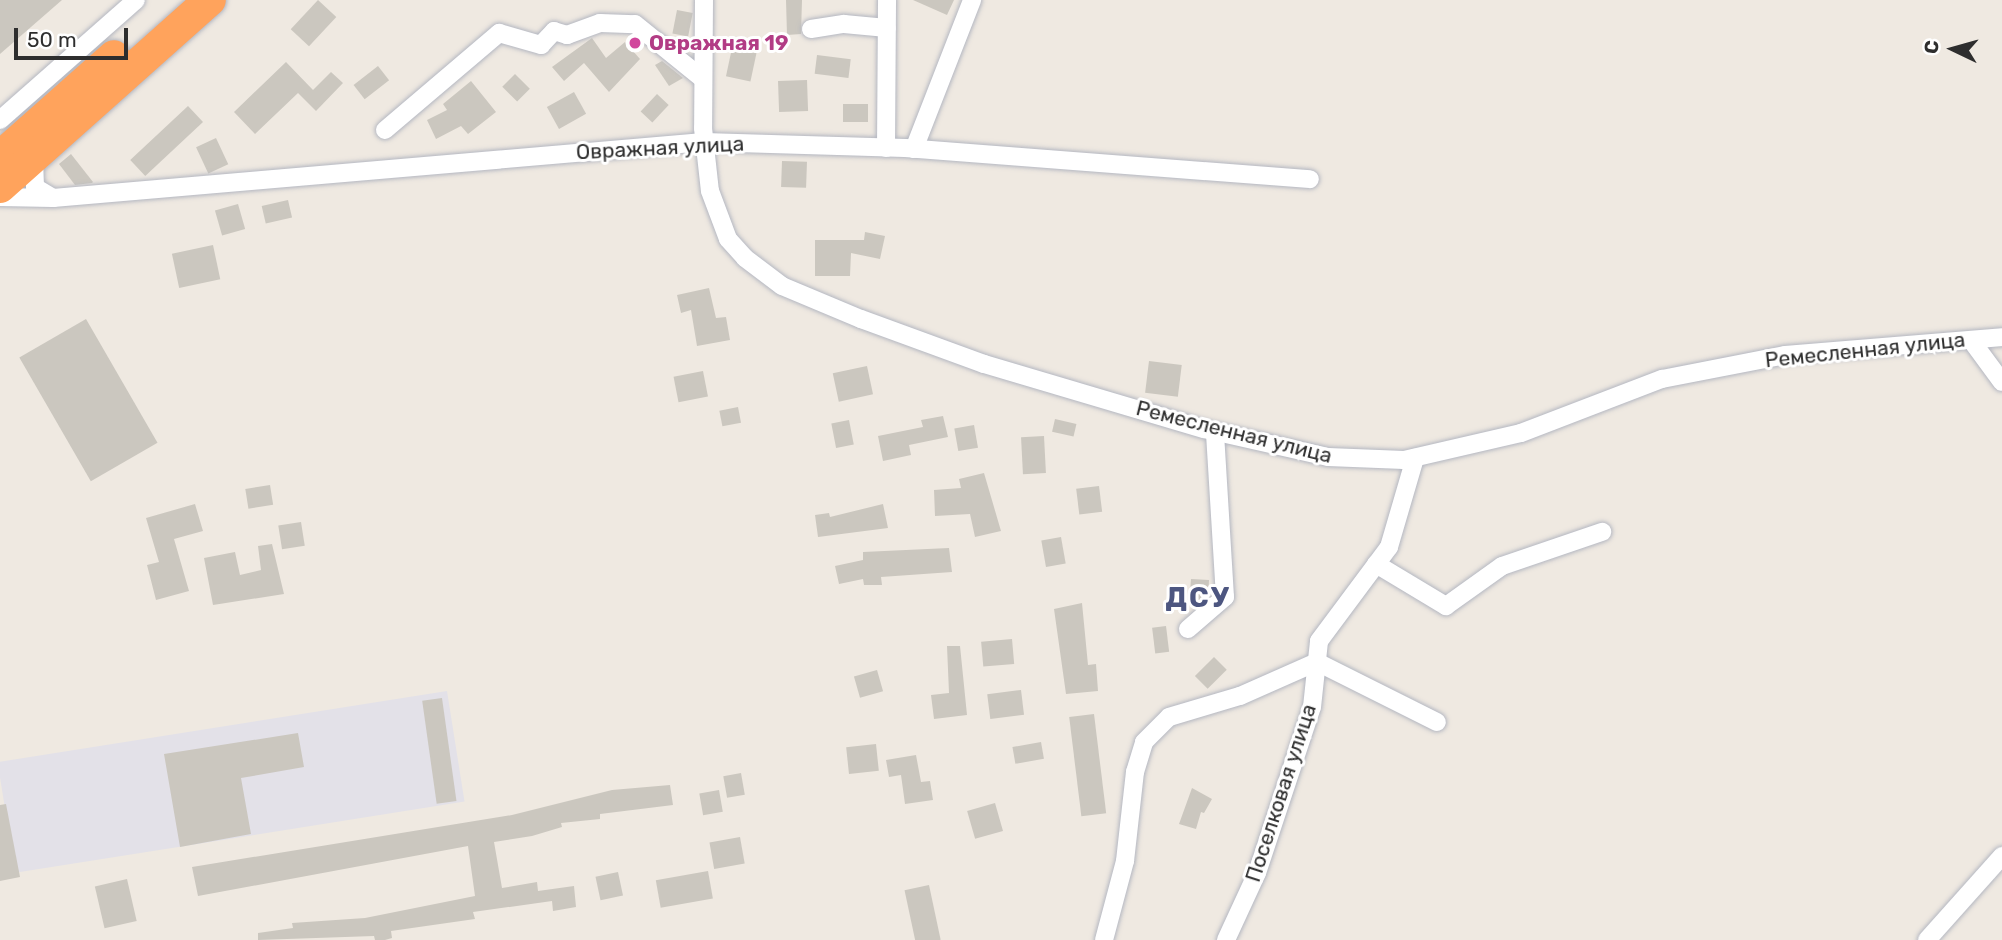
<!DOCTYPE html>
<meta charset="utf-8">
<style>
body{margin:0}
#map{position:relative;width:2002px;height:940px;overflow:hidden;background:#efe9e1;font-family:Rubik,sans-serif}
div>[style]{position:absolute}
.industrial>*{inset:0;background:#e3e1e8;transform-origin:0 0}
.building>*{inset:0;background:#cbc7bf;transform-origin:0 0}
.roads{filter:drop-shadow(0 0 2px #b4b7c1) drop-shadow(0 0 2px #b4b7c1)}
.street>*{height:18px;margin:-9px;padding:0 9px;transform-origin:9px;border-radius:9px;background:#fff}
.highway>*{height:32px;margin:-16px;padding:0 16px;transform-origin:16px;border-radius:16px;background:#ffa35c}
.dots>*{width:19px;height:19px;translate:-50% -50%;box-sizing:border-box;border:4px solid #fff;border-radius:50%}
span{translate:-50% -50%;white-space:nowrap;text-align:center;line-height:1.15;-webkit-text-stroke:6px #fff;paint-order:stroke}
.hotel-label{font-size:21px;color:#b23c85;font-weight:700}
.left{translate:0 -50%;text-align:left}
.street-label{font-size:21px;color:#2e2e2e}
.district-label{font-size:28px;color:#4d5680;font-weight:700;letter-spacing:2px}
.north{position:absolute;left:1918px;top:14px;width:70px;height:70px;-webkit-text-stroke:5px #fff;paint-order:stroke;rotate:275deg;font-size:19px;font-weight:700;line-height:28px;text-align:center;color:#2e2e2e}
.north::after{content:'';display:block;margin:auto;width:24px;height:32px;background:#2e2e2e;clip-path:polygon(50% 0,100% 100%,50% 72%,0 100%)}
.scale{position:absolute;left:14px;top:28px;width:114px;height:32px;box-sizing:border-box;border:4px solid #2e2e2e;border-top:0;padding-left:9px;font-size:21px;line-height:24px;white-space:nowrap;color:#2e2e2e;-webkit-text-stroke:5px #fff;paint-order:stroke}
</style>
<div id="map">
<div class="industrial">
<i style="left:447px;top:691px;width:112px;height:455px;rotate:81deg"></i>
</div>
<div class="building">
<i style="clip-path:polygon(0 0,62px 0,0 54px)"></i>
<i style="left:318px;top:0;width:25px;height:40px;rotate:43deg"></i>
<i style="clip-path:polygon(786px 0,802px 0,801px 34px,787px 35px)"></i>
<i style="clip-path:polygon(913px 0,954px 0,947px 15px)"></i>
<i style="left:677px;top:10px;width:16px;height:24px;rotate:11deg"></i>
<i style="clip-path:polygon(592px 38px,606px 58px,625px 42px,640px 59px,609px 92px,584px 63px,564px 81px,552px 67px)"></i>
<i style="left:732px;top:48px;width:25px;height:29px;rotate:12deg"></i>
<i style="left:817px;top:55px;width:34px;height:19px;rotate:7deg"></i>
<i style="clip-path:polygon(662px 61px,683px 78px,669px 86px,655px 65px)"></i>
<i style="clip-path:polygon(286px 62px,313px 90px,331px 72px,343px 83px,316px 111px,298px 93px,255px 134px,234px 112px)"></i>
<i style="left:378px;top:66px;width:18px;height:31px;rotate:52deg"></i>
<i style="left:515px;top:74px;width:21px;height:18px;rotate:45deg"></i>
<i style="left:807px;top:80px;width:31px;height:29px;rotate:88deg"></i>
<i style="clip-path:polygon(471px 81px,496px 112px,468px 134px,461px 126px,436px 139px,427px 120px,447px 110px,443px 104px)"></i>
<i style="left:574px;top:92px;width:25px;height:31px;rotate:61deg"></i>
<i style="left:657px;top:94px;width:16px;height:24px;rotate:43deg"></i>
<i style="left:843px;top:104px;width:25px;height:18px"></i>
<i style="left:188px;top:106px;width:22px;height:79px;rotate:47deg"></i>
<i style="left:216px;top:138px;width:29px;height:22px;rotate:65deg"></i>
<i style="clip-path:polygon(71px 154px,93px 182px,92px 183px,75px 185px,59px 164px)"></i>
<i style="left:782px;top:161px;width:25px;height:26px;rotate:2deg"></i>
<i style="left:288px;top:200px;width:18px;height:27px;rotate:77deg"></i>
<i style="left:238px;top:204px;width:26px;height:24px;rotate:74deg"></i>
<i style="clip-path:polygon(865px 232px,885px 236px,880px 259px,851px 253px,850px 276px,815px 276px,815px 240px,864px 240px)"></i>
<i style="left:213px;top:245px;width:35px;height:42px;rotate:78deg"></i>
<i style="clip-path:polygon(709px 288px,716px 318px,726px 317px,730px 340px,697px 346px,691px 310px,681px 313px,677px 295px)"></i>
<i style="left:86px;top:319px;width:143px;height:77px;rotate:60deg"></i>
<i style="left:1149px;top:361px;width:33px;height:32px;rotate:7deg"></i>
<i style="left:867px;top:366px;width:29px;height:35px;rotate:78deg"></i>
<i style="left:703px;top:371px;width:26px;height:30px;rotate:79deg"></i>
<i style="left:738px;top:407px;width:16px;height:19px;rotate:79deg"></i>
<i style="clip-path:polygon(943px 416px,948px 437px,909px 445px,911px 455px,883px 461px,878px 436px,923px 427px,921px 420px)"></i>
<i style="left:1055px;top:419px;width:22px;height:13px;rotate:13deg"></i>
<i style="left:849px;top:420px;width:25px;height:18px;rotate:79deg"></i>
<i style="left:974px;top:425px;width:23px;height:20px;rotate:80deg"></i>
<i style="left:1044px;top:436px;width:37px;height:23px;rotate:87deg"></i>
<i style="clip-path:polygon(984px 473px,1001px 531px,975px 537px,970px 514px,935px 516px,934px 490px,961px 488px,959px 479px)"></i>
<i style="left:270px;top:485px;width:20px;height:25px;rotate:81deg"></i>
<i style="left:1099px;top:486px;width:26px;height:23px;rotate:83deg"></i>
<i style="clip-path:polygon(195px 504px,203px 531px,174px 539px,189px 591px,156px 600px,147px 565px,159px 562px,146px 518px)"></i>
<i style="clip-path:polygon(883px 504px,888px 528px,818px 537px,815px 515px,829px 513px,830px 517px)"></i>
<i style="left:301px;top:522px;width:24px;height:23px;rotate:81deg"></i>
<i style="left:1061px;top:537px;width:27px;height:20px;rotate:80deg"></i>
<i style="clip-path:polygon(272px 544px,284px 594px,213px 605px,204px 558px,235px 552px,240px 575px,261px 570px,258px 546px)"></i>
<i style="clip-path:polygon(949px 548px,952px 572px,881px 577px,882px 585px,864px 585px,863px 579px,839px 584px,835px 566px,863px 560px,863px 552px)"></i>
<i style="clip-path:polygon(1191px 579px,1209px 580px,1208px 597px,1197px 606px,1189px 606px)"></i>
<i style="clip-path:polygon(1082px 603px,1088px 665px,1096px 664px,1098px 691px,1066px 694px,1054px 609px)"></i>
<i style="left:1166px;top:626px;width:26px;height:14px;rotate:83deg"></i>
<i style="left:1012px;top:639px;width:25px;height:31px;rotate:85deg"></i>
<i style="clip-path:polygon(947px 646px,960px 646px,967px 715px,934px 719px,931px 695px,949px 693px)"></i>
<i style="left:1214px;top:657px;width:18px;height:27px;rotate:45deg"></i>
<i style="left:877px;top:670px;width:22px;height:24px;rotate:74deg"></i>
<i style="left:1021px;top:690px;width:25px;height:34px;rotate:83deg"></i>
<i style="left:442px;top:698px;width:104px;height:20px;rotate:82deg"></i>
<i style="left:1094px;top:714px;width:100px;height:25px;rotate:83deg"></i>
<i style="clip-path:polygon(298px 733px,304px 767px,241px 778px,251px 834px,180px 847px,164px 754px)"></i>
<i style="left:1041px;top:742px;width:17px;height:29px;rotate:80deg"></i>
<i style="left:876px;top:744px;width:27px;height:30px;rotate:84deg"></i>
<i style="clip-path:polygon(916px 755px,921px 782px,930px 781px,933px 800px,905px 804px,901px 775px,889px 777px,886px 760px)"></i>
<i style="left:741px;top:773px;width:22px;height:18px;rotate:80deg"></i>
<i style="clip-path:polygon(670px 785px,673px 805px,600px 814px,600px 819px,561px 823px,562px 827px,532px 836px,494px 842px,502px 888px,537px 882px,538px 891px,574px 886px,576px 907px,553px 911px,552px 901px,473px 912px,475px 919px,391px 931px,392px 938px,385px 940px,375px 940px,374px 936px,258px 940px,258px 933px,293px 928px,292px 923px,365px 918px,475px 896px,468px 846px,198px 896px,192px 867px,512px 815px,612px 790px)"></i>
<i style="clip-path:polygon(1192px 788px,1212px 799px,1204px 813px,1201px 812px,1196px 829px,1179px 824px)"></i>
<i style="left:719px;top:790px;width:22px;height:20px;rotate:80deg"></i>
<i style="left:995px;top:803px;width:29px;height:29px;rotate:74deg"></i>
<i style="clip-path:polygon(6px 804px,20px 877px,0 881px,0 805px)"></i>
<i style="left:740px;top:837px;width:27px;height:31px;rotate:80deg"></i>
<i style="left:708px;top:871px;width:28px;height:53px;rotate:80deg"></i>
<i style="left:618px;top:872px;width:24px;height:23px;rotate:78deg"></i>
<i style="left:127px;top:879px;width:43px;height:33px;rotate:77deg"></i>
<i style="left:929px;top:885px;width:56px;height:25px;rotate:78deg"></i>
</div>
<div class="roads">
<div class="street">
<i style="left:704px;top:0;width:128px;rotate:90.4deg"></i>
<i style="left:703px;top:128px;width:63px;rotate:83.7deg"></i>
<i style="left:710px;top:191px;width:51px;rotate:69.4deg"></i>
<i style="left:728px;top:239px;width:25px;rotate:48deg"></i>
<i style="left:745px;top:258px;width:46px;rotate:37.1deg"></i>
<i style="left:782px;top:286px;width:86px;rotate:22.7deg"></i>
<i style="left:861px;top:319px;width:131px;rotate:20.1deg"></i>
<i style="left:984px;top:364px;width:229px;rotate:16.5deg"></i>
<i style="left:1204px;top:429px;width:127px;rotate:12.7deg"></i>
<i style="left:1328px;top:457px;width:76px;rotate:2.3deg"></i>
<i style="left:1404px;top:460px;width:120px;rotate:-13deg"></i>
<i style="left:1521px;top:433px;width:151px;rotate:-21deg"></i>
<i style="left:1662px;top:379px;width:125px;rotate:-11deg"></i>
<i style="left:1785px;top:355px;width:218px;rotate:-4.7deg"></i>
<i style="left:811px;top:29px;width:33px;rotate:-9deg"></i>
<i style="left:844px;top:24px;width:43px;rotate:5.3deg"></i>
<i style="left:0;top:120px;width:181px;rotate:-41.4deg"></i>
<i style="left:385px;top:130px;width:150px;rotate:-40.4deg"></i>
<i style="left:499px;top:33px;width:44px;rotate:15.9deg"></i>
<i style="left:541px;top:45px;width:19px;rotate:-47deg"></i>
<i style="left:554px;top:31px;width:14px;rotate:17deg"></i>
<i style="left:567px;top:35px;width:35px;rotate:-20deg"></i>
<i style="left:600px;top:23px;width:35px;rotate:2deg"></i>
<i style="left:635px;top:24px;width:87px;rotate:39deg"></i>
<i style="left:886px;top:148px;width:148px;rotate:-89.6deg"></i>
<i style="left:914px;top:149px;width:160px;rotate:-68.7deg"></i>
<i style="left:0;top:197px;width:53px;rotate:1.1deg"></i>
<i style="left:53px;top:198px;width:21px;rotate:-149deg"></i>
<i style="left:35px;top:187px;width:30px;rotate:-92deg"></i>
<i style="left:53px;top:198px;width:653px;rotate:-4.92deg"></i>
<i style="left:704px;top:142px;width:201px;rotate:1.7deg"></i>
<i style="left:905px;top:148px;width:406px;rotate:4.4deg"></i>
<i style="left:1971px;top:340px;width:52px;rotate:53.6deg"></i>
<i style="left:1376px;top:564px;width:82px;rotate:31deg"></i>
<i style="left:1446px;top:606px;width:69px;rotate:-35.5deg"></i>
<i style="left:1502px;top:566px;width:106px;rotate:-18.8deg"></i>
<i style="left:1188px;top:629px;width:49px;rotate:-40.9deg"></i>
<i style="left:1225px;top:597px;width:165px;rotate:-93.5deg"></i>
<i style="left:1104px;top:940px;width:82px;rotate:-75.1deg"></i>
<i style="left:1125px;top:861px;width:90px;rotate:-83.6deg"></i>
<i style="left:1135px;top:772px;width:31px;rotate:-73deg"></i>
<i style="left:1144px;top:742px;width:35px;rotate:-45deg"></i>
<i style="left:1169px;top:717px;width:74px;rotate:-16.5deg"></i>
<i style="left:1240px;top:696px;width:84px;rotate:-23.8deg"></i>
<i style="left:1317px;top:662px;width:134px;rotate:26.6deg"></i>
<i style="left:1226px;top:940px;width:74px;rotate:-65.2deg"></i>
<i style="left:1257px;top:873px;width:175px;rotate:-71.7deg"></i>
<i style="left:1312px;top:707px;width:66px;rotate:-83.9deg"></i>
<i style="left:1319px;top:641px;width:117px;rotate:-53.3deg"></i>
<i style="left:1389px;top:547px;width:93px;rotate:-73.7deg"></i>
<i style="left:1927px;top:940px;width:113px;rotate:-48.2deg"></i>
</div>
<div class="highway">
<i style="left:0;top:157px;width:152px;rotate:-41.5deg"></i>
<i style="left:0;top:187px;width:281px;rotate:-41.7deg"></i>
</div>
</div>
<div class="dots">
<i style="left:635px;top:43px;background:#d1479c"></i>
</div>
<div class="hotel-label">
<span class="left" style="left:649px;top:43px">Овражная 19</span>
</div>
<div class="street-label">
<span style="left:660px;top:148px;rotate:-3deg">Овражная улица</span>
<span style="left:1865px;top:350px;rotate:-6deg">Ремесленная улица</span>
<span style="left:1234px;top:432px;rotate:14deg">Ремесленная улица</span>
<span style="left:1281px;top:793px;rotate:-72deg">Поселковая улица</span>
</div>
<div class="district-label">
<span style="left:1198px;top:598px">ДСУ</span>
</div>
<div class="north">С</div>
<div class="scale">50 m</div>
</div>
